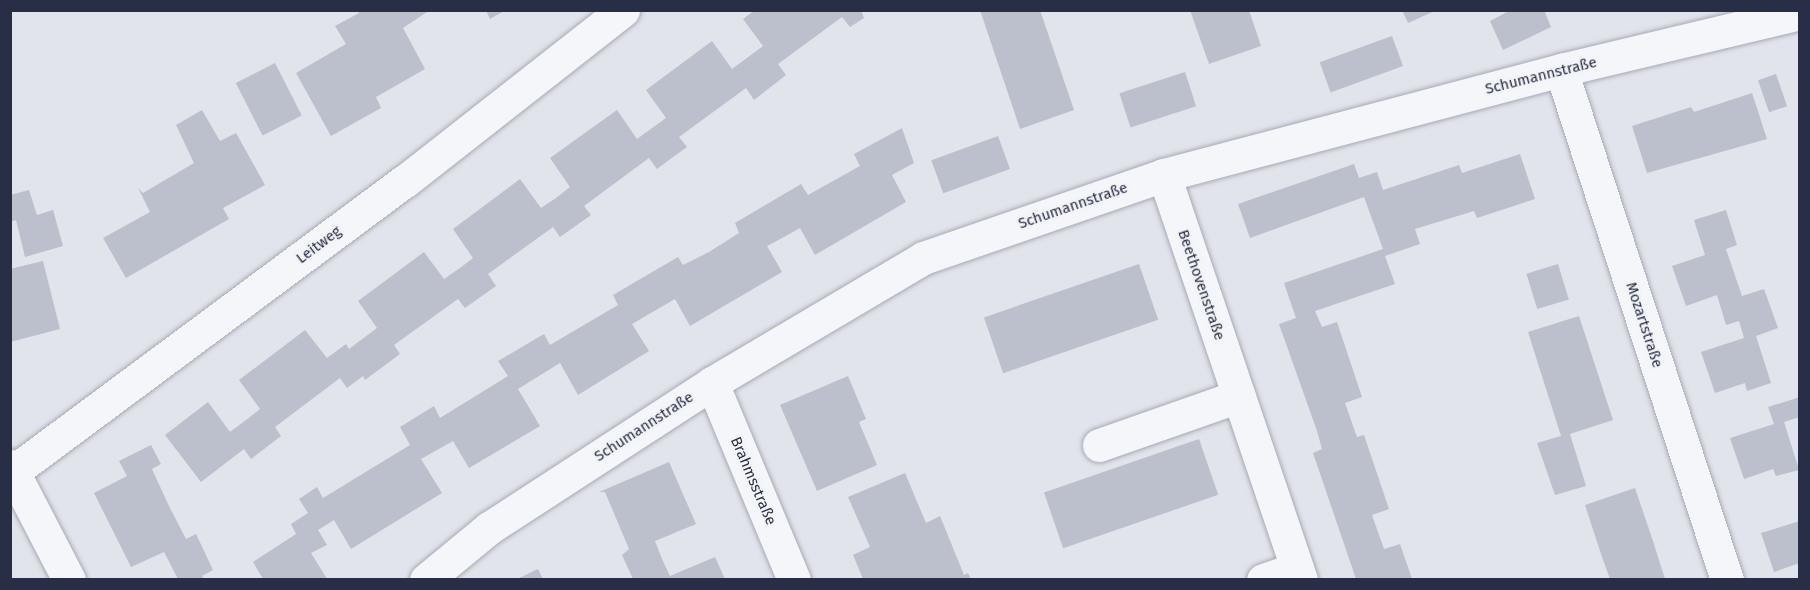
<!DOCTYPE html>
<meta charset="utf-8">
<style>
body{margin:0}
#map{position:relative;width:1810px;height:590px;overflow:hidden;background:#e2e4eb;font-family:"Fira Sans",sans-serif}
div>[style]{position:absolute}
.building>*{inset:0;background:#bcbfcc;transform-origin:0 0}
.roads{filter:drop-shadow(0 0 2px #a6aab6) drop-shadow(0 0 2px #a6aab6)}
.minor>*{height:33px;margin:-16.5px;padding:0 16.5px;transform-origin:16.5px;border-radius:16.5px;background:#f5f6f9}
span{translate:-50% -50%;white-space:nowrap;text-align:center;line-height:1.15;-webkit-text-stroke:6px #f2f4f8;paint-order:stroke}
.street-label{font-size:15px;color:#282e45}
.frame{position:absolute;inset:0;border:12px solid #282e45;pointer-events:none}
</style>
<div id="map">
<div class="building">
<i style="clip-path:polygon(357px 10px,430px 10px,403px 28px,425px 69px,376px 97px,381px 108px,331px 136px,296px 73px,346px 44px,335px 26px,359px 13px)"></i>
<i style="clip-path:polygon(486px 10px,506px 10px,490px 19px)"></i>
<i style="clip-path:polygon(755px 10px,861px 10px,864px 18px,850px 27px,842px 17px,778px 64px,786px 75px,754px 100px,746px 88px,679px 137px,687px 147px,673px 157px,657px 169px,649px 158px,584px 206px,591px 215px,560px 237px,553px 227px,488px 274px,496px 286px,465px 308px,458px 299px,394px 345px,400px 354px,365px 380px,363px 376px,347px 388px,340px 378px,275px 427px,281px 436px,251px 459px,244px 449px,201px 482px,165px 435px,208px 402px,230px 432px,246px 420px,260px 409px,239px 380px,305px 330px,327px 358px,346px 344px,349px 349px,377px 328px,358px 301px,424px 252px,444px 279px,460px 268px,473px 258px,453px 229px,520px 179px,541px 208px,556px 198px,570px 187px,550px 158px,617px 110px,637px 139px,666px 118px,646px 90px,712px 41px,732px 69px,763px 46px,743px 19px)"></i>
<i style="clip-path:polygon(980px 10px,1040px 10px,1074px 110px,1020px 129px)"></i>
<i style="clip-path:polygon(1190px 10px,1249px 10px,1261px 46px,1209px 64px)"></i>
<i style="clip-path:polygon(1402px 10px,1437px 10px,1408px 23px)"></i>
<i style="clip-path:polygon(1511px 10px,1544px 10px,1551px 27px,1503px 50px,1490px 21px)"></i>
<i style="left:1392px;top:36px;width:32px;height:77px;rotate:70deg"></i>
<i style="left:275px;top:63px;width:59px;height:44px;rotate:63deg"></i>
<i style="left:1185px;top:72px;width:36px;height:69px;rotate:72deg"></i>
<i style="left:1776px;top:74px;width:34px;height:19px;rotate:71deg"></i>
<i style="clip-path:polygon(1752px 93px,1767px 139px,1647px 173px,1632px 126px,1691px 107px,1694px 112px)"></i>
<i style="clip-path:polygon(202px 110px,220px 141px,236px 133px,265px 185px,223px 208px,229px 219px,126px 278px,103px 238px,150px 212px,138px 188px,143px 193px,194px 163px,176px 125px)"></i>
<i style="clip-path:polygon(902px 128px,914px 163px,892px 175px,906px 202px,815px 255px,800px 228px,784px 237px,767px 246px,782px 272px,690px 326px,675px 299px,632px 324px,649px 351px,578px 395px,560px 363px,518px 389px,540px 426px,469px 468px,453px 441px,421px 459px,442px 493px,351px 549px,334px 520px,318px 530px,327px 545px,311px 553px,327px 579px,263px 579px,253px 562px,296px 534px,291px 524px,308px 513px,299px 499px,317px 487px,323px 498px,410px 445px,400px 427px,434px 406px,440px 418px,508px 376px,498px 361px,544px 334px,550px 345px,618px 305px,613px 295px,678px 257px,683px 265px,709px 252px,739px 233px,735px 223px,801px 184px,808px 195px,860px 166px,854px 154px)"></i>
<i style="left:998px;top:136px;width:35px;height:71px;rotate:70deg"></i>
<i style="clip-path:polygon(1520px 154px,1535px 199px,1477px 218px,1474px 211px,1415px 229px,1420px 244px,1385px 256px,1395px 284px,1315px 311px,1322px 327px,1337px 322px,1362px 397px,1345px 403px,1357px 437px,1364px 435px,1389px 509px,1372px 515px,1384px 549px,1400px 544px,1412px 579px,1356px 579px,1313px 453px,1322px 449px,1317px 431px,1279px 324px,1296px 318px,1284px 283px,1383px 249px,1364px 197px,1250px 238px,1238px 204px,1354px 164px,1359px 178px,1377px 172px,1383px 190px,1459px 165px,1462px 173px)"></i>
<i style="clip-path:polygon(29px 190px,37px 215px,53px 210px,63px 246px,25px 257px,16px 220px,10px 222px,10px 195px)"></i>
<i style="clip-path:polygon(1726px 210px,1737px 245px,1726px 249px,1742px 296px,1764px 289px,1778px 328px,1756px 336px,1771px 383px,1747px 391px,1745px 383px,1715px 393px,1701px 352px,1744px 338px,1739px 321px,1726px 325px,1717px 295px,1686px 306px,1672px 266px,1705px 255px,1694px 220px)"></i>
<i style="clip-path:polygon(43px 261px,60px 329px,10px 342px,10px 269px)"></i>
<i style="left:1139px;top:264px;width:59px;height:164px;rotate:71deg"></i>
<i style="left:1558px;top:264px;width:37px;height:33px;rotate:73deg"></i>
<i style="clip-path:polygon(1579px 316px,1613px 420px,1570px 434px,1586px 486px,1555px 495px,1537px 443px,1561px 436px,1528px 332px)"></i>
<i style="clip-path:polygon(848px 376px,866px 419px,859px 422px,877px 465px,817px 491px,780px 405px)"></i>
<i style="clip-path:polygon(1800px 397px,1800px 417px,1784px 422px,1799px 470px,1776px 476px,1773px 469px,1744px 479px,1730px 438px,1774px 424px,1768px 407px)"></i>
<i style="left:1199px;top:439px;width:59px;height:164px;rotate:71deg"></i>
<i style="clip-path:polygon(151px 445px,161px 464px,152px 469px,168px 504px,186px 539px,196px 534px,213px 570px,202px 576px,204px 579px,178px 579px,164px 552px,131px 567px,94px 493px,127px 476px,119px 461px)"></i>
<i style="clip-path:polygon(669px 462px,696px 524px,655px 541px,662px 559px,670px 576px,715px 557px,725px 579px,633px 579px,622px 555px,629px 549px,605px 492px,599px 492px)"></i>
<i style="clip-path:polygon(905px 473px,926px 523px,940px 516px,964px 575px,968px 573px,971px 579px,863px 579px,853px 555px,870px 547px,848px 497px)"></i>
<i style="clip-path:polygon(1635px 488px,1653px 541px,1665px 579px,1610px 579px,1602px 557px,1585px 505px)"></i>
<i style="clip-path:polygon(1800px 521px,1800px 563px,1774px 572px,1761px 533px)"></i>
<i style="clip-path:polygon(538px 569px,543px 579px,517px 579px)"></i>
</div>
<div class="roads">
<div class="minor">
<i style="left:1561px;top:70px;width:536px;rotate:71.97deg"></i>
<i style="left:1164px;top:175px;width:428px;rotate:71.3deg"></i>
<i style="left:712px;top:383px;width:213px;rotate:67.4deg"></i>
<i style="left:1099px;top:445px;width:148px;rotate:-19.3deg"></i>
<i style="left:10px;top:466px;width:128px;rotate:62.6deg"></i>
<i style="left:10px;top:474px;width:492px;rotate:-36.6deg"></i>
<i style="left:405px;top:181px;width:277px;rotate:-38.1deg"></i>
<i style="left:426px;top:580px;width:82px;rotate:-39.5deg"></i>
<i style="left:489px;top:528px;width:266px;rotate:-33deg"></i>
<i style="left:712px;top:383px;width:245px;rotate:-30.6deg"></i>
<i style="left:923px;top:258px;width:255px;rotate:-19deg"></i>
<i style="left:1164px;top:175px;width:411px;rotate:-14.8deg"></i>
<i style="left:1561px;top:70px;width:246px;rotate:-13.4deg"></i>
<i style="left:1263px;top:580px;width:36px;rotate:-19deg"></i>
</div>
</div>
<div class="street-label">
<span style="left:1541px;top:76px;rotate:-14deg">Schumannstraße</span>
<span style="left:1073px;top:206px;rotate:-19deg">Schumannstraße</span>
<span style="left:319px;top:245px;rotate:-37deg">Leitweg</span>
<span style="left:1201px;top:285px;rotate:71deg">Beethovenstraße</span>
<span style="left:1644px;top:325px;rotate:72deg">Mozartstraße</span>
<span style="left:644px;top:427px;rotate:-33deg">Schumannstraße</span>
<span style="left:753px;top:481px;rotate:67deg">Brahmsstraße</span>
</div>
<div class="frame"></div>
</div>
